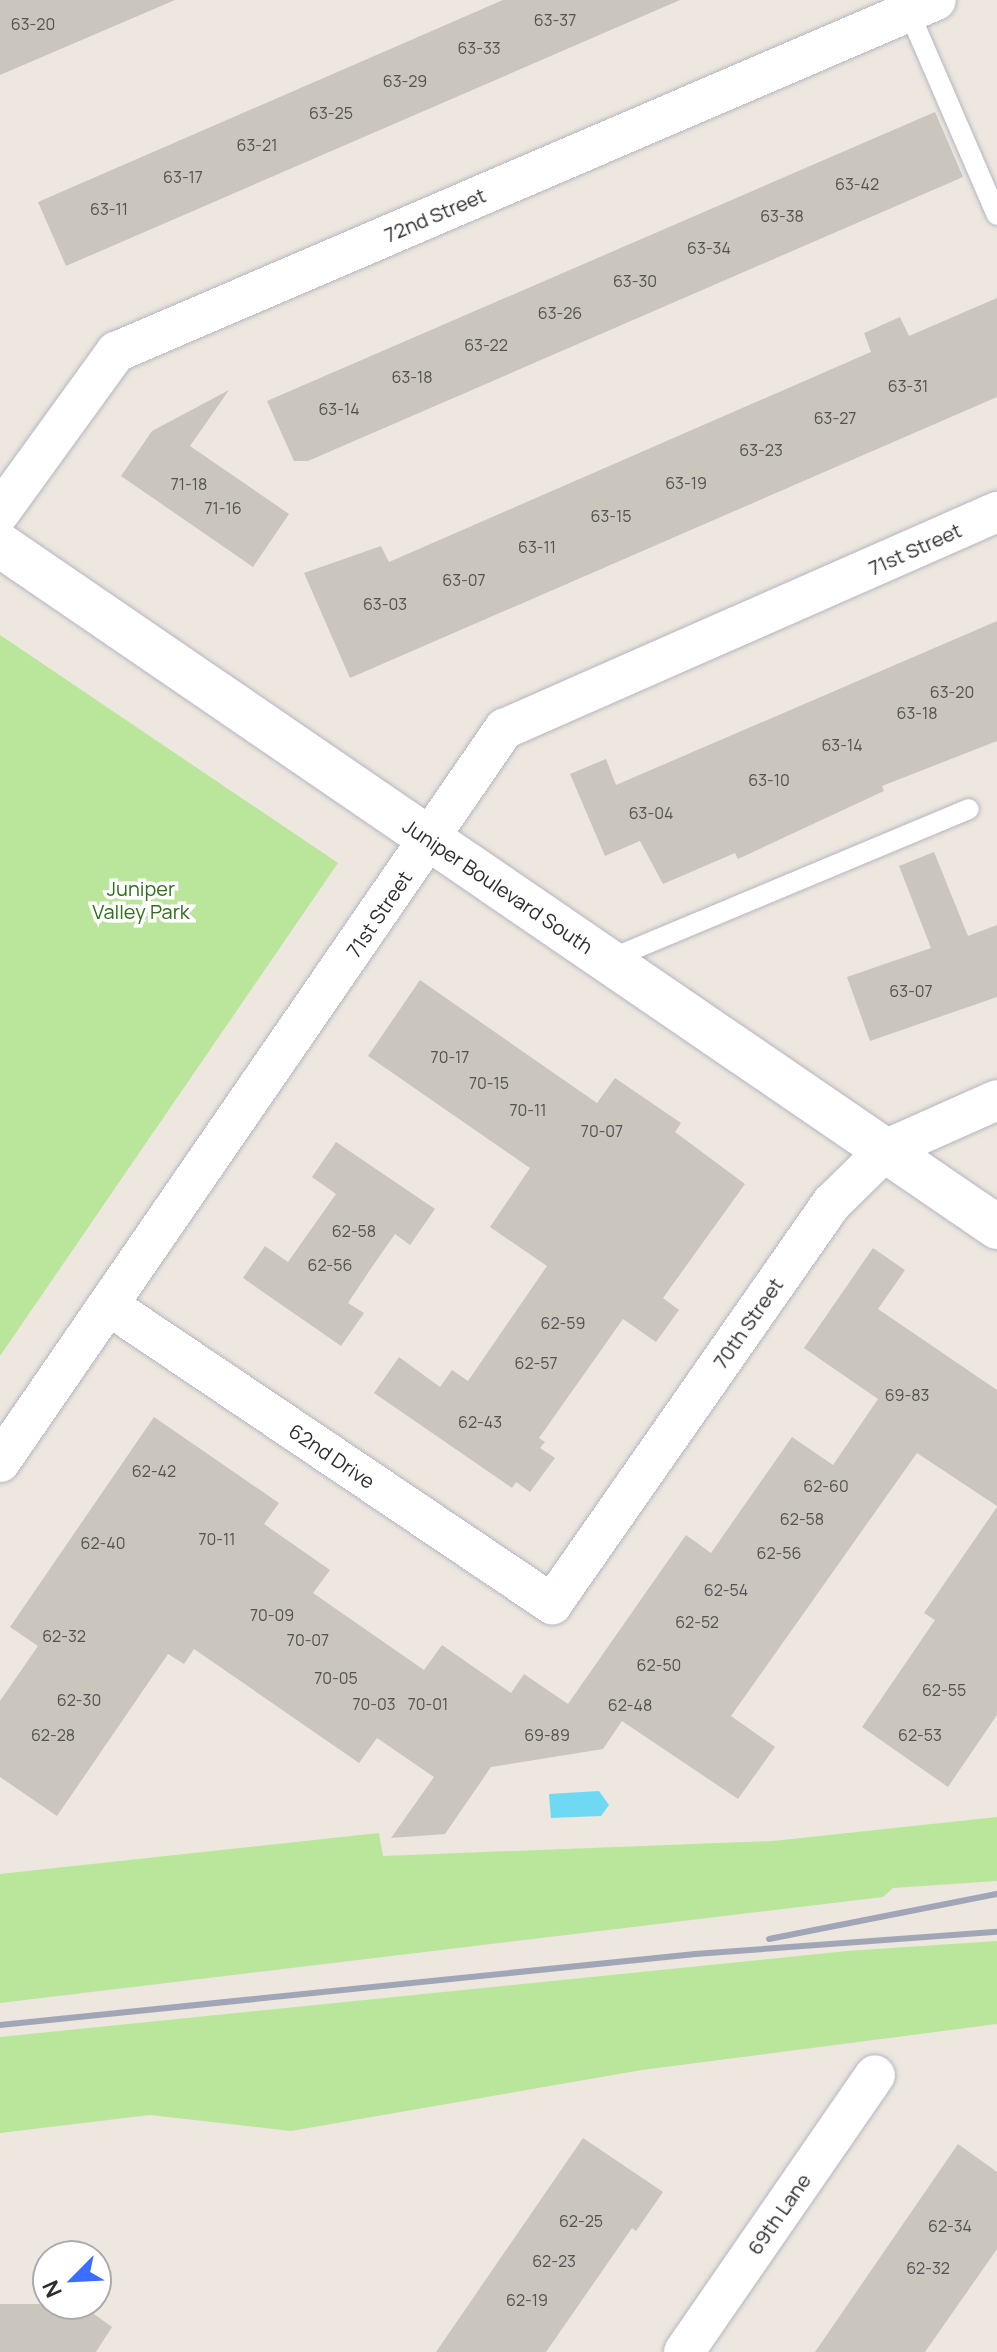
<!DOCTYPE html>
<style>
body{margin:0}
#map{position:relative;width:997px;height:2352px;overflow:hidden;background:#eee7df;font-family:Manrope,sans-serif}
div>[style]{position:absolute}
.green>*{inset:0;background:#b9e69a}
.water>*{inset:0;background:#6fd9f3}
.building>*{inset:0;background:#cac5bd}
.roads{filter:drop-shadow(0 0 2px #b3b6c0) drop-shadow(0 0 2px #b3b6c0)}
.lane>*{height:20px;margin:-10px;padding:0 10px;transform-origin:10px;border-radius:10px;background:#fff}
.street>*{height:40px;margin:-20px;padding:0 20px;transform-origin:20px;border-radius:20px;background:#fff}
.secondary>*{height:44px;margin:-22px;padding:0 22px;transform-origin:22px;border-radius:22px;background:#fff}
.rail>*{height:6px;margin:-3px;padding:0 3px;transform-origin:3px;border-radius:3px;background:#a1a6b7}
span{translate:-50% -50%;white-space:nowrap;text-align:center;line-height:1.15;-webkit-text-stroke:7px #fff;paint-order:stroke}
.number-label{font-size:16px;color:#545351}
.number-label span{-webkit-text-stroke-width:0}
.street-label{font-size:20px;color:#2d2d2d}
.park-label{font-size:20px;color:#306e18}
.north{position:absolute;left:32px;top:2240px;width:80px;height:80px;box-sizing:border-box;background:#fff;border:2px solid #ababab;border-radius:50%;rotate:246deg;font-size:22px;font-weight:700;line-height:32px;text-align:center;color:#2d2d2d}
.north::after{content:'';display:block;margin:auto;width:28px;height:36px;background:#3b6eff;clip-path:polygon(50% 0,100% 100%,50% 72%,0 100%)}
</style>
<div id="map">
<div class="green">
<i style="clip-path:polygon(0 635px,338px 863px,0 1356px)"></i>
<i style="clip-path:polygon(997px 1817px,997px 1881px,893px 1888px,883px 1897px,0 2003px,0 1874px,379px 1833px,383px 1856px,773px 1841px)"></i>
<i style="clip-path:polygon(997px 1941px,997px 2024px,642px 2070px,291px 2131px,150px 2115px,0 2133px,0 2037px,847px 1951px)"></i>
</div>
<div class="water">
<i style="clip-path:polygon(599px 1791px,609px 1805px,601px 1816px,551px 1818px,549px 1794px)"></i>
</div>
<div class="building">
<i style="clip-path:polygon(0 0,175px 0,0 75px)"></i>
<i style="clip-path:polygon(503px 0,680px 0,66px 266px,38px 202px)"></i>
<i style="clip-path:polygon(935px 112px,963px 177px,308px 461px,294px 461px,267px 401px)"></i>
<i style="clip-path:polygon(997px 298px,997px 397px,350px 678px,304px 573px,381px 546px,389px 562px,871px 352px,864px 333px,900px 317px,909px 336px)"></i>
<i style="clip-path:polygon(229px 390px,190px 446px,289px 514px,253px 567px,121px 476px,152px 431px)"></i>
<i style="clip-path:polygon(997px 621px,997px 741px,882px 786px,884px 791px,738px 859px,735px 853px,663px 884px,640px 841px,605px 856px,570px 774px,606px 759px,616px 785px)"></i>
<i style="clip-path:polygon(934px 852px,968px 936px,997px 925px,997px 997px,870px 1041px,847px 977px,931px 948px,899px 866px)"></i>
<i style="clip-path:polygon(420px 980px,597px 1103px,615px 1078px,681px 1123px,675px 1132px,745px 1184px,663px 1298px,679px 1310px,656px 1342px,623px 1319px,539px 1438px,545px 1442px,540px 1448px,555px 1458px,530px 1492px,516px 1482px,512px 1488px,374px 1393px,399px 1357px,440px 1387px,452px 1370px,468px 1381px,547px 1266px,490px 1227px,530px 1168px,368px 1056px)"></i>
<i style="clip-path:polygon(336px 1142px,435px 1209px,410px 1245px,395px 1234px,372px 1267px,348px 1303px,364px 1313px,341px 1346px,243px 1278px,265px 1246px,288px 1262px,336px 1194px,312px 1177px)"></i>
<i style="clip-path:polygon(873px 1248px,905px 1270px,878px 1309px,997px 1390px,997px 1506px,917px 1453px,731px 1716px,775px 1747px,738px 1799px,622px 1721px,603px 1749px,491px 1767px,445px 1834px,391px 1838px,434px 1777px,377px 1738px,359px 1763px,194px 1649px,184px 1664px,168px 1654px,57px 1816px,0 1777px,0 1701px,38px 1646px,10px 1627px,154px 1417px,279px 1503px,264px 1524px,330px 1570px,313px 1593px,424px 1670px,442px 1645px,511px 1693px,524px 1674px,568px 1704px,686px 1535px,711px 1553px,792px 1437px,833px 1465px,878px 1399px,804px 1348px)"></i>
<i style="clip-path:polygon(997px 1507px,997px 1715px,948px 1787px,862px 1727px,935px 1620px,924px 1613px)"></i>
<i style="clip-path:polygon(583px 2138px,663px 2192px,636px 2231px,632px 2228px,546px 2352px,436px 2352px)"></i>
<i style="clip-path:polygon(958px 2144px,997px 2172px,997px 2249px,925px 2352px,815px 2352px)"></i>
<i style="clip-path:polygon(0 2304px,80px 2304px,112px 2327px,96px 2352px,0 2352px)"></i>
</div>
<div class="roads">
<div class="lane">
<i style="left:909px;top:12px;width:221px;rotate:66.6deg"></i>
<i style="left:608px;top:960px;width:391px;rotate:-22.7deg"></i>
</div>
<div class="street">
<i style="left:0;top:512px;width:198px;rotate:-54.1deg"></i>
<i style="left:116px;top:352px;width:892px;rotate:-23.23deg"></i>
<i style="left:111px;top:1307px;width:532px;rotate:33.96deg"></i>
<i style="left:552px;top:1604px;width:489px;rotate:-55.1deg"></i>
<i style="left:832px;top:1203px;width:77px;rotate:-44.5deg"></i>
<i style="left:887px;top:1149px;width:120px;rotate:-24deg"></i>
<i style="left:0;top:1462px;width:890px;rotate:-55.49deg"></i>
<i style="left:504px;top:729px;width:539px;rotate:-23.76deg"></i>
<i style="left:684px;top:2352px;width:336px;rotate:-55.4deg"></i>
</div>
<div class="secondary">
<i style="left:0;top:545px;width:1208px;rotate:34.37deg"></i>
</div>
</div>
<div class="rail">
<i style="left:769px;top:1939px;width:232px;rotate:-11.2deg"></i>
<i style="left:0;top:2025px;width:699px;rotate:-5.83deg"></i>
<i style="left:695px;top:1954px;width:303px;rotate:-4.2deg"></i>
</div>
<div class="number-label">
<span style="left:555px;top:20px">63-37</span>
<span style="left:33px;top:24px">63-20</span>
<span style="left:479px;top:48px">63-33</span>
<span style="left:405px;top:81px">63-29</span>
<span style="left:331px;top:113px">63-25</span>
<span style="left:257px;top:145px">63-21</span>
<span style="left:183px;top:177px">63-17</span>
<span style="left:857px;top:184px">63-42</span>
<span style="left:109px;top:209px">63-11</span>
<span style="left:782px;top:216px">63-38</span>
<span style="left:709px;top:248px">63-34</span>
<span style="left:635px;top:281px">63-30</span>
<span style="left:560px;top:313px">63-26</span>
<span style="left:486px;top:345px">63-22</span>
<span style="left:412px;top:377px">63-18</span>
<span style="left:908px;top:386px">63-31</span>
<span style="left:339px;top:409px">63-14</span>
<span style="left:835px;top:418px">63-27</span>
<span style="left:761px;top:450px">63-23</span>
<span style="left:686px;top:483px">63-19</span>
<span style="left:189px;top:484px">71-18</span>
<span style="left:223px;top:508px">71-16</span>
<span style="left:611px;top:516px">63-15</span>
<span style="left:537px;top:547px">63-11</span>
<span style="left:464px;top:580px">63-07</span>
<span style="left:385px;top:604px">63-03</span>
<span style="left:952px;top:692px">63-20</span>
<span style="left:917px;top:713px">63-18</span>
<span style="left:842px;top:745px">63-14</span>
<span style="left:769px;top:780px">63-10</span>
<span style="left:651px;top:813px">63-04</span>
<span style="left:911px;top:991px">63-07</span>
<span style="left:450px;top:1057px">70-17</span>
<span style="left:489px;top:1083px">70-15</span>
<span style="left:528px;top:1110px">70-11</span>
<span style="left:602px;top:1131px">70-07</span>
<span style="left:354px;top:1231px">62-58</span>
<span style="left:330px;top:1265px">62-56</span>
<span style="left:563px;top:1323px">62-59</span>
<span style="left:536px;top:1363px">62-57</span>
<span style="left:907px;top:1395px">69-83</span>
<span style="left:480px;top:1422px">62-43</span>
<span style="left:154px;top:1471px">62-42</span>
<span style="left:826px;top:1486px">62-60</span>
<span style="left:802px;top:1519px">62-58</span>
<span style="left:217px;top:1539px">70-11</span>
<span style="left:103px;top:1543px">62-40</span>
<span style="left:779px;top:1553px">62-56</span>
<span style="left:726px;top:1590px">62-54</span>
<span style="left:272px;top:1615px">70-09</span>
<span style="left:697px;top:1622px">62-52</span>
<span style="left:64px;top:1636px">62-32</span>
<span style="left:308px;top:1640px">70-07</span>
<span style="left:659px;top:1665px">62-50</span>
<span style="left:336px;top:1678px">70-05</span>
<span style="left:944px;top:1690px">62-55</span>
<span style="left:79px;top:1700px">62-30</span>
<span style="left:374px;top:1704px">70-03</span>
<span style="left:428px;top:1704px">70-01</span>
<span style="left:630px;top:1705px">62-48</span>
<span style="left:53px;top:1735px">62-28</span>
<span style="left:547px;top:1735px">69-89</span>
<span style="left:920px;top:1735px">62-53</span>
<span style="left:581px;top:2221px">62-25</span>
<span style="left:950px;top:2226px">62-34</span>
<span style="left:554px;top:2261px">62-23</span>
<span style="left:928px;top:2268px">62-32</span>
<span style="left:527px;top:2300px">62-19</span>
</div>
<div class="street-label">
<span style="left:435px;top:215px;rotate:-23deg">72nd Street</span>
<span style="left:915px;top:549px;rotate:-24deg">71st Street</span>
<span style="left:498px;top:886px;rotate:34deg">Juniper Boulevard South</span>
<span style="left:379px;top:914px;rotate:-56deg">71st Street</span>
<span style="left:748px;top:1323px;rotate:-55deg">70th Street</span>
<span style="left:332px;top:1456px;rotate:34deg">62nd Drive</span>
<span style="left:779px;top:2214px;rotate:-55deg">69th Lane</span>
</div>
<div class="park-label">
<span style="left:141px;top:900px">Juniper<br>Valley Park</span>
</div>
<div class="north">N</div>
</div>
